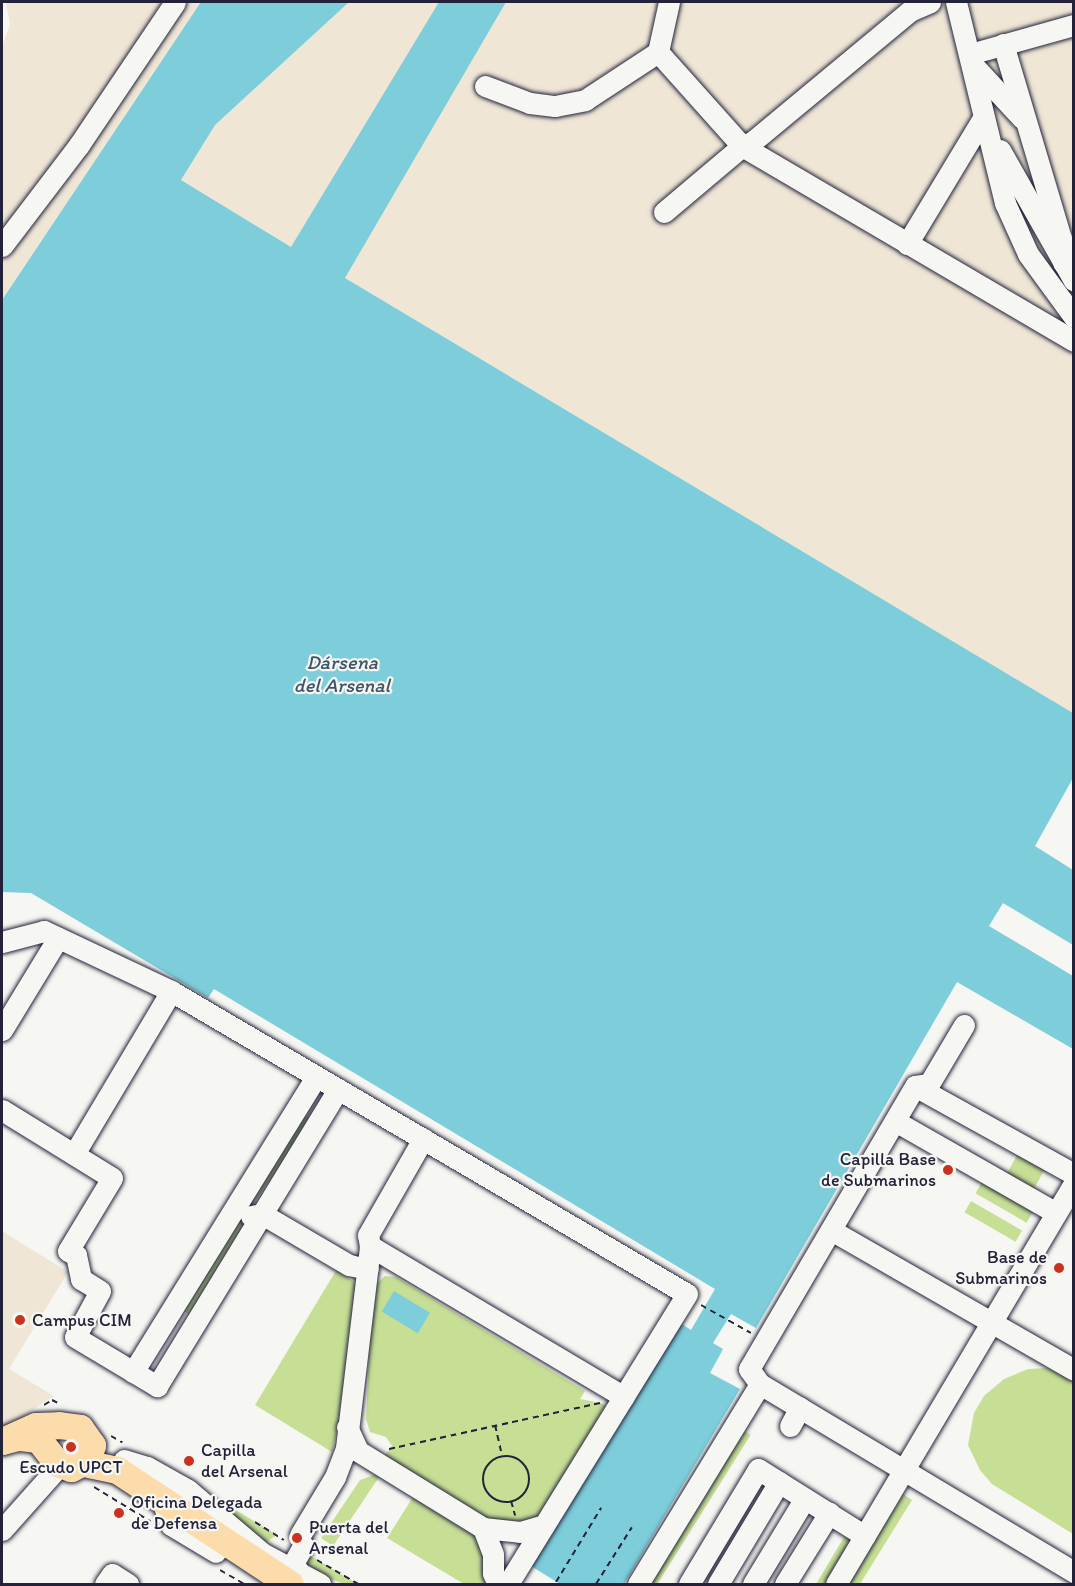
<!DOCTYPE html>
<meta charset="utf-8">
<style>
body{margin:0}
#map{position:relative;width:1075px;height:1586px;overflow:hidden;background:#f6f6f2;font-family:Itim,sans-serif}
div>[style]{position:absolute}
.built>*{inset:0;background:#efe6d6}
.green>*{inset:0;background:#c6df95;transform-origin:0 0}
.water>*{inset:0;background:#7dcdda;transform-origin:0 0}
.path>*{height:2px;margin-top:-1px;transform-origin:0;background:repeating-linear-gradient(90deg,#22223b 0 6px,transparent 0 10.5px)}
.path>.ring{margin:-1px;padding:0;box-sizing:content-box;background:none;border:2px solid #22223b;border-radius:50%}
.roads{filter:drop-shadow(0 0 2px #22223b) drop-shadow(0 0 2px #22223b)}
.minor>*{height:21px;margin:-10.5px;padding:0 10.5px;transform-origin:10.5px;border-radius:10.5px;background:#f6f6f2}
.major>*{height:27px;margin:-13.5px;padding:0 13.5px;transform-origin:13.5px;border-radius:13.5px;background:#fddcac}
.dots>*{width:16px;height:16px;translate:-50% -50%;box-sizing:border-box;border:3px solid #f6f6f2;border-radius:50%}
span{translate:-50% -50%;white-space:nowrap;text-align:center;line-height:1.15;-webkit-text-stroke:4.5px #f6f6f2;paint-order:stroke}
.poi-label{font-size:18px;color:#22223b}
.right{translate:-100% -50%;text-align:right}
.left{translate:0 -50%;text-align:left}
.water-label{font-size:20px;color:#3d556b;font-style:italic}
.frame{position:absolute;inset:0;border:3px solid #22223b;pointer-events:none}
</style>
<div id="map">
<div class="built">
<i style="clip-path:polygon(6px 2px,1073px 2px,1073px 713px,345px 278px,360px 252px,291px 247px,181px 180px,214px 126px,147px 83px,2px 300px,2px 47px,10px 24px)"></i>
<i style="clip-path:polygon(2px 1231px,68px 1272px,9px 1369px,54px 1396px,2px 1430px)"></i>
</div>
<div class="green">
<i style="left:302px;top:1113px;width:12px;height:104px;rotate:35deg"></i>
<i style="left:1020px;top:1150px;width:31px;height:32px;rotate:29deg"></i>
<i style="left:982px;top:1182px;width:59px;height:13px;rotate:30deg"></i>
<i style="left:971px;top:1201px;width:59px;height:13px;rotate:30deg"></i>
<i style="left:236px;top:1220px;width:13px;height:105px;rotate:32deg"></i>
<i style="clip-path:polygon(337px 1269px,356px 1284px,342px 1406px,332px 1452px,255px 1405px)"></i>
<i style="clip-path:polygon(385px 1276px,396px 1277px,585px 1391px,580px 1399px,601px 1403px,615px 1411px,544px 1525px,502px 1531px,378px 1464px,392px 1446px,386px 1437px,370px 1432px,366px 1419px,372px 1288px)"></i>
<i style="clip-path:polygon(1047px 1368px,1073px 1380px,1073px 1534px,992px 1484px,980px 1470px,968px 1445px,974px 1413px,984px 1396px,1004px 1379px,1028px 1369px)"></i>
<i style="left:743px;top:1430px;width:9px;height:179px;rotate:32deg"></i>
<i style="clip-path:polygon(374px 1475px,379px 1477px,333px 1546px,321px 1538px,360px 1480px)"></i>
<i style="clip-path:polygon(204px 1491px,277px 1535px,265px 1543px)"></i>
<i style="clip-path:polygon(415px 1494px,478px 1532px,485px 1552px,484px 1584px,464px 1584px,387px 1538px)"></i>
<i style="clip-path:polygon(903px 1494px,912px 1500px,860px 1584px,849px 1584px)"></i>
<i style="clip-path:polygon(846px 1534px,855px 1540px,828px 1584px,816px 1584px)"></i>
<i style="clip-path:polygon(309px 1555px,358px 1584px,344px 1584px,311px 1572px,305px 1562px)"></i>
</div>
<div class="water">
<i style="clip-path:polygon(201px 2px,349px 2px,215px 125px,181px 180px,291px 247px,439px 2px,506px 2px,345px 278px,1073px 713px,1073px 778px,1035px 846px,1073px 870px,1073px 945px,1003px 903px,989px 926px,1073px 976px,1073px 1049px,957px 982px,756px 1328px,731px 1314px,713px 1343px,723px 1349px,710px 1373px,740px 1389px,624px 1584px,560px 1584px,531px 1566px,679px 1322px,691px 1330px,715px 1289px,214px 989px,208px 998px,31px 893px,2px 892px,2px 300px)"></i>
<i style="left:394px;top:1291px;width:42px;height:24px;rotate:31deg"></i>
</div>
<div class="path">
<i style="left:701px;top:1305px;width:57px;rotate:29.2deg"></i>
<i style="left:44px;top:1405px;width:9px;rotate:-32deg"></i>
<i style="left:52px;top:1400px;width:7px;rotate:27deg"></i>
<i style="left:495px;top:1425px;width:32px;rotate:77deg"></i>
<i style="left:111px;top:1436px;width:13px;rotate:29deg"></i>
<i style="left:389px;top:1449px;width:216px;rotate:-12.3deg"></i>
<i class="ring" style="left:483px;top:1456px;width:44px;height:44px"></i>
<i style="left:94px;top:1487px;width:66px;rotate:31.3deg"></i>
<i style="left:511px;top:1501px;width:15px;rotate:74deg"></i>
<i style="left:255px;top:1522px;width:34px;rotate:32deg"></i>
<i style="left:317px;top:1560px;width:48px;rotate:30.3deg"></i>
<i style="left:220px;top:1570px;width:28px;rotate:30deg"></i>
<i style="left:556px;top:1582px;width:87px;rotate:-58.7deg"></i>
<i style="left:596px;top:1584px;width:67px;rotate:-57.7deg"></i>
</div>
<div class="roads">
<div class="minor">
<i style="left:669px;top:2px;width:51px;rotate:102.4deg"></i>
<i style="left:658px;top:52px;width:126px;rotate:48.2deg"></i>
<i style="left:742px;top:146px;width:11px;rotate:-22deg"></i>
<i style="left:752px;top:142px;width:205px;rotate:-39.7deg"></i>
<i style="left:910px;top:11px;width:22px;rotate:-24deg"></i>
<i style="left:956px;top:2px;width:207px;rotate:76.3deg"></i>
<i style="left:1005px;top:203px;width:56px;rotate:65.7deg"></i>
<i style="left:1028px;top:254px;width:78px;rotate:53.9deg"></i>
<i style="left:1003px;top:44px;width:202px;rotate:73.4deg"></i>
<i style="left:1061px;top:238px;width:25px;rotate:85deg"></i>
<i style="left:970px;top:54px;width:108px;rotate:-15.6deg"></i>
<i style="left:972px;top:64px;width:74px;rotate:47.2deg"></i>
<i style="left:485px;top:86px;width:48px;rotate:20.7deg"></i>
<i style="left:530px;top:103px;width:25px;rotate:7deg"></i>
<i style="left:555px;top:106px;width:31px;rotate:-11deg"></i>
<i style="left:585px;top:100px;width:87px;rotate:-33.3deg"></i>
<i style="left:1000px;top:150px;width:150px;rotate:60.5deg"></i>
<i style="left:664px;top:212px;width:102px;rotate:-40.2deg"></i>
<i style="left:742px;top:146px;width:385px;rotate:30.4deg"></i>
<i style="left:907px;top:244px;width:147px;rotate:-58.9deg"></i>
<i style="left:2px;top:246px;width:127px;rotate:-52.7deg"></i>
<i style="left:79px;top:145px;width:172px;rotate:-56.1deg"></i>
<i style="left:2px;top:942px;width:43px;rotate:-14.7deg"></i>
<i style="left:44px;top:931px;width:140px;rotate:25.3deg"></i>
<i style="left:171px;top:991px;width:598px;rotate:30.42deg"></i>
<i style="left:687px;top:1294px;width:341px;rotate:121.7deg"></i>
<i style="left:964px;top:1025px;width:69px;rotate:120.7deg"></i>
<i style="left:929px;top:1084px;width:14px;rotate:172deg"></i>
<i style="left:915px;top:1086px;width:328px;rotate:120.4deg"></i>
<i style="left:749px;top:1369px;width:19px;rotate:54deg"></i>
<i style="left:760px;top:1384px;width:366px;rotate:30.9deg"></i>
<i style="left:2px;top:1030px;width:108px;rotate:-58.7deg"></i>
<i style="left:915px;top:1086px;width:182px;rotate:29deg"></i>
<i style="left:2px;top:1110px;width:129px;rotate:31.7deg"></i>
<i style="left:112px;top:1178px;width:85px;rotate:121.1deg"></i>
<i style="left:68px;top:1251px;width:9px;rotate:27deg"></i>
<i style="left:76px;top:1255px;width:25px;rotate:78deg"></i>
<i style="left:81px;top:1279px;width:22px;rotate:32deg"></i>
<i style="left:100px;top:1291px;width:52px;rotate:118.5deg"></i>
<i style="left:75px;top:1337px;width:96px;rotate:30.9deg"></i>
<i style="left:157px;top:1386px;width:348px;rotate:-58.6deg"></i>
<i style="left:895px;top:1121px;width:185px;rotate:29.7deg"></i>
<i style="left:74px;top:1154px;width:190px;rotate:-59.2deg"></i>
<i style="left:251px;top:1216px;width:11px;rotate:-10deg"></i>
<i style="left:262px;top:1214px;width:101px;rotate:30.4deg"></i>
<i style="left:349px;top:1265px;width:19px;rotate:12deg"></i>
<i style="left:831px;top:1230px;width:280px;rotate:29.9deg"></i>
<i style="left:370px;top:1246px;width:295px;rotate:30.7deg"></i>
<i style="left:133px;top:1372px;width:347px;rotate:-58.2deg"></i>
<i style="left:790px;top:1426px;width:21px;rotate:-62deg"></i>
<i style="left:347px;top:1427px;width:26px;rotate:65deg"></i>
<i style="left:358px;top:1451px;width:147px;rotate:31.6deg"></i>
<i style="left:483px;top:1528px;width:37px;rotate:6deg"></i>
<i style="left:520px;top:1532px;width:25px;rotate:-16deg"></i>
<i style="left:124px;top:1460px;width:24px;rotate:17deg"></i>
<i style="left:147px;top:1467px;width:47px;rotate:29.3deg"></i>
<i style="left:188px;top:1490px;width:97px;rotate:40.4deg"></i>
<i style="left:262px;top:1553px;width:66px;rotate:28.1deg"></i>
<i style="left:160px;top:1496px;width:31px;rotate:69deg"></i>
<i style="left:171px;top:1525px;width:52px;rotate:31deg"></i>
<i style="left:483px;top:1528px;width:28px;rotate:69deg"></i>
<i style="left:493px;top:1554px;width:19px;rotate:90deg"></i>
<i style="left:493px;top:1573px;width:12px;rotate:66deg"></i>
<i style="left:2px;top:1530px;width:87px;rotate:-48.3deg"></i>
<i style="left:300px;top:1535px;width:68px;rotate:-58.9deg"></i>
<i style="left:335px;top:1477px;width:31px;rotate:-69deg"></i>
<i style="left:346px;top:1448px;width:203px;rotate:-83.2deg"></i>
<i style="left:370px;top:1246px;width:11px;rotate:-100deg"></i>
<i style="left:368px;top:1235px;width:111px;rotate:-60.2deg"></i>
<i style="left:303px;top:1577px;width:16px;rotate:-128deg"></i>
<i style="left:293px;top:1564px;width:21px;rotate:-61deg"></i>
<i style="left:105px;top:1584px;width:12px;rotate:-55deg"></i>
<i style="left:112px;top:1574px;width:19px;rotate:32deg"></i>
<i style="left:638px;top:1584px;width:234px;rotate:-58.6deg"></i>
<i style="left:689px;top:1584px;width:134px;rotate:-59deg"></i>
<i style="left:758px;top:1469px;width:126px;rotate:32.1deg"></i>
<i style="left:718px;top:1584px;width:119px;rotate:-59.1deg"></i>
<i style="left:753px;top:1584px;width:100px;rotate:-58.8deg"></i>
<i style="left:785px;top:1584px;width:84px;rotate:-58.2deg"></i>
<i style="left:836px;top:1584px;width:466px;rotate:-59.3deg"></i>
</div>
<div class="major">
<i style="left:2px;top:1441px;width:37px;rotate:-24deg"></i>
<i style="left:36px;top:1426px;width:23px;rotate:-2deg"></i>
<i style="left:59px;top:1425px;width:21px;rotate:8deg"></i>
<i style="left:80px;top:1428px;width:21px;rotate:55deg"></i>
<i style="left:92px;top:1445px;width:16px;rotate:108deg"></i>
<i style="left:87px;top:1460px;width:18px;rotate:153deg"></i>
<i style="left:71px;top:1468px;width:15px;rotate:-160deg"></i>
<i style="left:57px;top:1463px;width:31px;rotate:-128deg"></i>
<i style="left:38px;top:1439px;width:20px;rotate:-174deg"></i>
<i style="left:18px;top:1437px;width:16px;rotate:166deg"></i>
<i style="left:84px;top:1463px;width:34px;rotate:12deg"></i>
<i style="left:117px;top:1470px;width:207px;rotate:33.4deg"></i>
</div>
</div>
<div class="dots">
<i style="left:948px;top:1170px;background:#c8321e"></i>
<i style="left:1059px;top:1268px;background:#c8321e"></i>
<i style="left:20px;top:1320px;background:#c8321e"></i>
<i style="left:71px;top:1447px;background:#c8321e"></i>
<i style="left:189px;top:1461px;background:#c8321e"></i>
<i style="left:119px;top:1513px;background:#c8321e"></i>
<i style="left:297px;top:1538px;background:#c8321e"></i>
</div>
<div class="poi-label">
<span class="right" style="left:936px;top:1170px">Capilla Base<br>de Submarinos</span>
<span class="right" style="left:1047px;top:1268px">Base de<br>Submarinos</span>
<span class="left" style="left:32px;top:1320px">Campus CIM</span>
<span class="left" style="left:201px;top:1461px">Capilla<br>del Arsenal</span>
<span style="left:71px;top:1467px">Escudo UPCT</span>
<span class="left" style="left:131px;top:1513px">Oficina Delegada<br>de Defensa</span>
<span class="left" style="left:309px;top:1538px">Puerta del<br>Arsenal</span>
</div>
<div class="water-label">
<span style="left:342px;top:674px">Dársena<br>del Arsenal</span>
</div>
<div class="frame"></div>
</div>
